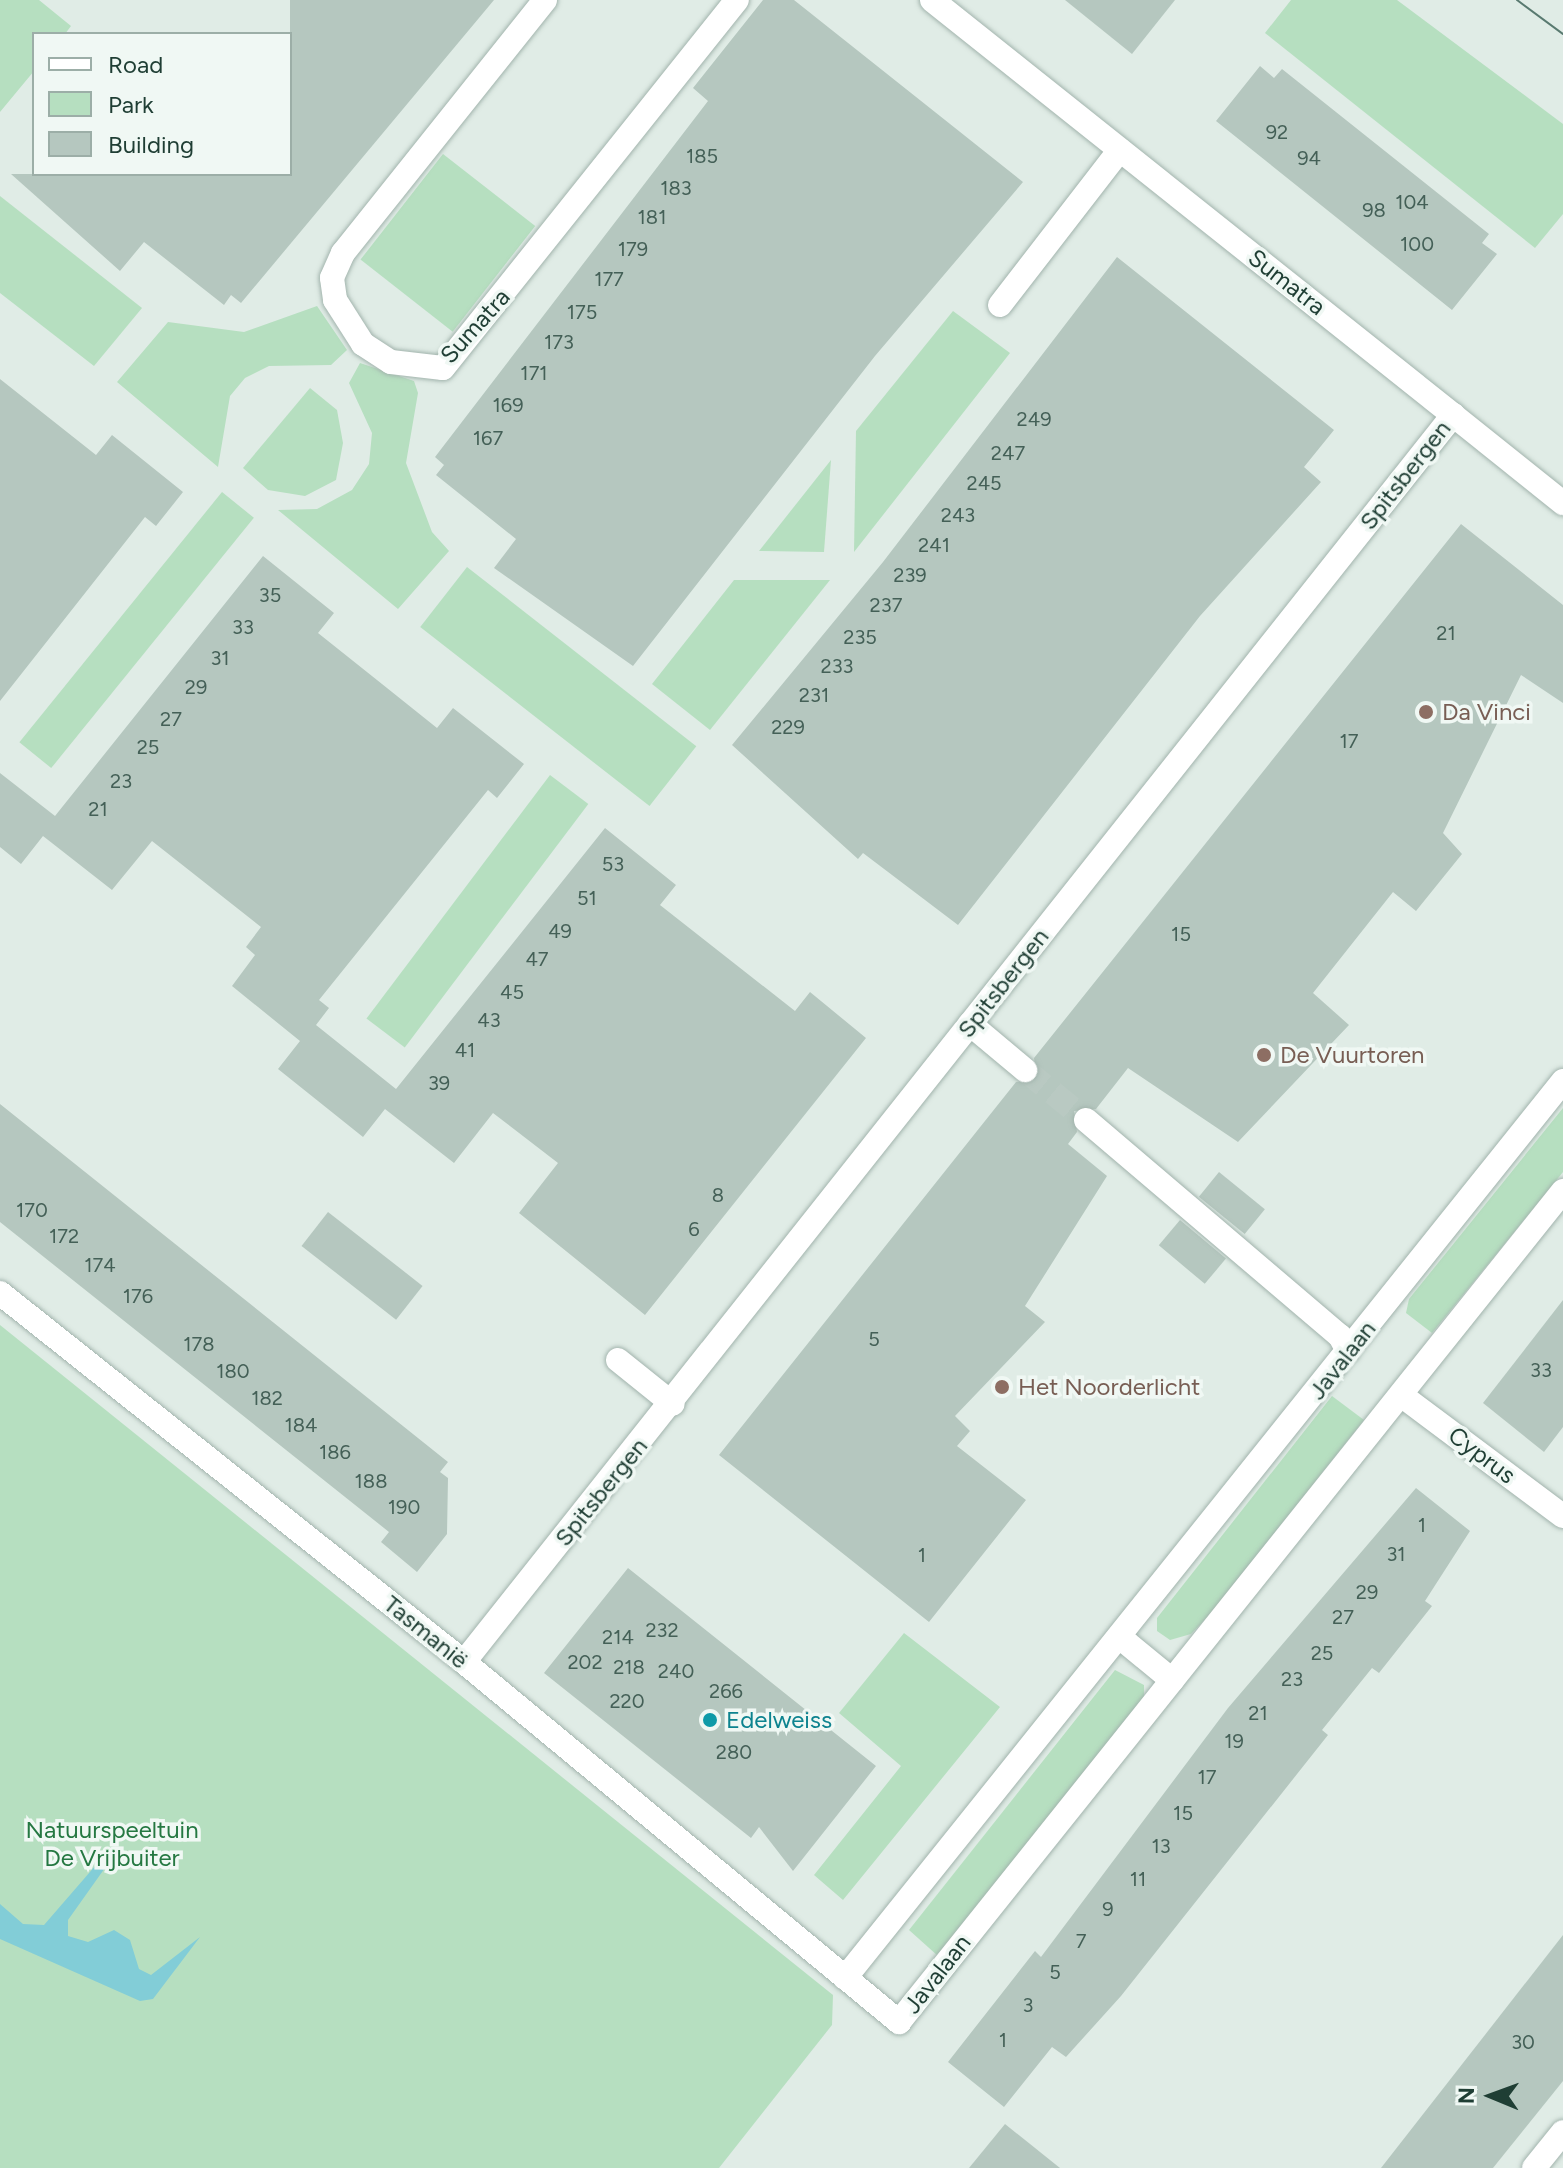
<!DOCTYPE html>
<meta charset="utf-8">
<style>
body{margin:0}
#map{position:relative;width:1563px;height:2168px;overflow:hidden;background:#e0ece6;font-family:Figtree,sans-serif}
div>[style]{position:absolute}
.green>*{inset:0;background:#b6dfc0;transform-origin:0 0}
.water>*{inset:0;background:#82cdd7}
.building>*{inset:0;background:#b5c7bf;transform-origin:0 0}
.pedestrian-tunnel>*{height:24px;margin-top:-12px;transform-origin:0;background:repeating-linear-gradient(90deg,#b9c9c2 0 24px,transparent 0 36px)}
.roads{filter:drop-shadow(0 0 2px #a2b4ad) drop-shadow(0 0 2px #a2b4ad)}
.pedestrian>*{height:24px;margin:-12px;padding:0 12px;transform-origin:12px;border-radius:12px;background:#fff}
.minor>*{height:24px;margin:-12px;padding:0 12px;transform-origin:12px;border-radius:12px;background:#fff}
.tram>*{height:2px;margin:-1px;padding:0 1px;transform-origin:1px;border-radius:1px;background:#597a70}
.dots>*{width:22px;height:22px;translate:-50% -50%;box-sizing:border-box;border:4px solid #f0f8f4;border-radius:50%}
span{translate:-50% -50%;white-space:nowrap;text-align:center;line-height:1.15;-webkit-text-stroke:7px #f0f8f4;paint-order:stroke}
.number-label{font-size:20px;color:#446057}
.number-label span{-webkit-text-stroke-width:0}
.street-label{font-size:24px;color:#1f3e34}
.education-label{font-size:24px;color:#785e54}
.left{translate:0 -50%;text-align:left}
.culture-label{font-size:24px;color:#0d838f}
.park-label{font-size:24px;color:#257842}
.legend{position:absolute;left:32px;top:32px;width:260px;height:144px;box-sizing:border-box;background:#f0f8f4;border:2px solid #9caea7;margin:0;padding:10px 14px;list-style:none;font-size:24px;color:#1f3e34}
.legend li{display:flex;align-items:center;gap:16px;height:40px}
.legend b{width:40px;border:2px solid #9caea7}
.north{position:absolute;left:1451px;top:2056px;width:80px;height:80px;-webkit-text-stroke:6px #f0f8f4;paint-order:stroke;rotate:271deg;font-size:22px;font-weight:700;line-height:32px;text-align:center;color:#1f3e34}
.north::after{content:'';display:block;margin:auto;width:28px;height:36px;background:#1f3e34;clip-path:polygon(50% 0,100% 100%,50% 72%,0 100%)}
</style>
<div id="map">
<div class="green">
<i style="clip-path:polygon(0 0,39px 0,71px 26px,65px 34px,34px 34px,34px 71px,0 112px)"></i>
<i style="clip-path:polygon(1291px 0,1397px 0,1563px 124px,1563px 214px,1535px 248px,1265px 33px)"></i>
<i style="left:443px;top:154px;width:117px;height:134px;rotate:38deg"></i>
<i style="clip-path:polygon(0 196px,142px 308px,94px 366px,0 293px)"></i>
<i style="clip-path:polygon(317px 306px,347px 350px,331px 365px,269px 366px,245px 378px,230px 396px,218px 467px,117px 382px,168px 322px,244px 332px)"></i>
<i style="clip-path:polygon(953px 311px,1010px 353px,854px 552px,856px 431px)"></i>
<i style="clip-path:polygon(360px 363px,414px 381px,418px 393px,406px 463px,432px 532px,449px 551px,398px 609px,278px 510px,317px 509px,352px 490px,369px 464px,372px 433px,349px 383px)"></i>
<i style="clip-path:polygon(310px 388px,337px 410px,343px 443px,336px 480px,305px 496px,268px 490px,243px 468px)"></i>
<i style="clip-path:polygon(831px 460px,824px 552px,759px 551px)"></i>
<i style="left:222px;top:492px;width:41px;height:322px;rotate:39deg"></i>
<i style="left:467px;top:567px;width:291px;height:76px;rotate:38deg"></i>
<i style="clip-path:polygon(734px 580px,830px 580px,710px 730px,652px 684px)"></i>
<i style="left:550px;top:775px;width:48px;height:305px;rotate:37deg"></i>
<i style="clip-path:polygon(1563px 1108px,1563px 1172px,1432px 1333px,1406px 1313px,1409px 1299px)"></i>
<i style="clip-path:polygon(0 1325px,833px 1995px,832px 2025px,719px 2168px,0 2168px)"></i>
<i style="clip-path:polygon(1332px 1396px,1364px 1420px,1212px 1612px,1191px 1634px,1170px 1640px,1157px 1631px,1157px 1618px)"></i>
<i style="clip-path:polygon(904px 1633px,1000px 1707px,843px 1900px,814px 1875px,901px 1766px,839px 1713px)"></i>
<i style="clip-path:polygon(1115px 1670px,1144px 1685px,1144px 1697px,938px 1956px,909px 1930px)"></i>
</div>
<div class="water">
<i style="clip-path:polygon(109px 1850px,112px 1858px,68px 1920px,68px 1936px,88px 1942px,114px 1930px,130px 1940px,139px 1969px,151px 1975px,200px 1937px,153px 1999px,140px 2001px,0 1939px,0 1904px,23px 1924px,44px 1925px)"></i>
</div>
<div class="building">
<i style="clip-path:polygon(290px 0,494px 0,241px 303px,231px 295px,224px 305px,144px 242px,120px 271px,11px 174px,290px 174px)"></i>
<i style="clip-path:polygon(763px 0,794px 0,1023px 182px,875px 356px,633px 666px,494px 568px,516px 539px,436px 475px,444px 465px,435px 457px,708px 101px,693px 88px)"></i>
<i style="clip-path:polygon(1065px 0,1175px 0,1132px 54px)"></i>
<i style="clip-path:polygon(1260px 66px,1274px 78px,1282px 69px,1489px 234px,1482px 243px,1497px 254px,1452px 310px,1216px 121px)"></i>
<i style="clip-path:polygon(1117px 257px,1334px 430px,1304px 467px,1321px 482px,1200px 616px,958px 925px,863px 853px,858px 859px,732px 745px,883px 562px)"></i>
<i style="clip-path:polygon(0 379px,96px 455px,112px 435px,183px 492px,156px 526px,145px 517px,0 701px)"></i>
<i style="clip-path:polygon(1461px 524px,1563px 605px,1563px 703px,1521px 675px,1443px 833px,1462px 854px,1416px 911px,1393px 892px,1313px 993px,1349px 1025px,1238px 1142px,1128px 1068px,1096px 1109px,1074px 1111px,1077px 1132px,1068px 1144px,1107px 1176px,1025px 1306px,1045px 1322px,955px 1416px,970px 1431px,957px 1446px,1026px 1500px,929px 1622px,719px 1455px,1016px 1082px,1037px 1079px,1034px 1058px)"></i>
<i style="clip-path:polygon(263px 556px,334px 613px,318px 633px,382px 684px,437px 728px,453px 708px,524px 764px,497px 798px,488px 790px,319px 1000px,329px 1008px,316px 1025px,396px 1089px,605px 828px,676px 885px,660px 905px,795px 1011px,810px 992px,866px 1038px,645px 1315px,519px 1213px,558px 1163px,493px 1113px,454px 1163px,385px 1109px,363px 1137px,278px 1069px,300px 1041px,232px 986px,255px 955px,246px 947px,261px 927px,152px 841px,112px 890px,43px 836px,21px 864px,0 847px,0 773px,55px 816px)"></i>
<i style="clip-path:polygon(0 1104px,448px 1462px,440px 1472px,448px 1478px,447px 1534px,417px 1572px,381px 1542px,389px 1532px,0 1222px)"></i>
<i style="left:1219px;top:1172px;width:59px;height:32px;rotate:39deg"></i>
<i style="left:328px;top:1212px;width:120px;height:43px;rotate:38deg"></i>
<i style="left:1180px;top:1220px;width:60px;height:33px;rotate:40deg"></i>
<i style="clip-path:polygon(1563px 1300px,1563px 1427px,1544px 1452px,1483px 1403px)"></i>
<i style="clip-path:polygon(1416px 1488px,1470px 1531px,1425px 1601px,1432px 1606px,1379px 1673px,1372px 1668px,1322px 1730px,1328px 1735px,1121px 1996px,1066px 2057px,1052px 2047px,1004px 2107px,948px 2062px,1035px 1951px,1041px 1957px,1228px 1708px)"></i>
<i style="clip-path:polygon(628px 1568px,876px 1766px,793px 1871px,759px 1827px,751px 1838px,544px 1673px)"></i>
<i style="clip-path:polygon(1563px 1935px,1563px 2081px,1493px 2168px,1381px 2168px)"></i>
<i style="clip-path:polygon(1005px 2124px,1060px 2168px,969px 2168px)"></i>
</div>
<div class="pedestrian-tunnel">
<i style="left:1025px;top:1070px;width:79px;rotate:39.3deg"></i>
</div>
<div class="roads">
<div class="pedestrian">
<i style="left:970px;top:1024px;width:72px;rotate:39.9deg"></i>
<i style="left:1086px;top:1120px;width:333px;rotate:40.4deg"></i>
<i style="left:1340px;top:1336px;width:17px;rotate:62deg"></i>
<i style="left:1534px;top:2168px;width:46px;rotate:-51.1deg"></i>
</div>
<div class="minor">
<i style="left:545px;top:0;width:324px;rotate:128.6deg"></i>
<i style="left:343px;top:253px;width:27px;rotate:114deg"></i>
<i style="left:332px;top:278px;width:22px;rotate:82deg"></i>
<i style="left:335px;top:300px;width:52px;rotate:57.5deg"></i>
<i style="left:363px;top:344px;width:33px;rotate:33deg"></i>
<i style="left:391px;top:362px;width:52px;rotate:6.6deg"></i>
<i style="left:443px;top:368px;width:471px;rotate:-51.4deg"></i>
<i style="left:932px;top:0;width:666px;rotate:38.54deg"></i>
<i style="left:1000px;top:305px;width:196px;rotate:-52.3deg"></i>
<i style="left:0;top:1293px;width:593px;rotate:38.49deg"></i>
<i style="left:464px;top:1662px;width:565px;rotate:39.61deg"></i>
<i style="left:899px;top:2022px;width:1064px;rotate:-51.37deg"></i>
<i style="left:618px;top:1360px;width:70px;rotate:38.7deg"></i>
<i style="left:1401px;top:1395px;width:202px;rotate:36.8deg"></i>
<i style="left:1122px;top:1639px;width:65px;rotate:39.4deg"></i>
<i style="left:464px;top:1662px;width:1592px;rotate:-51.58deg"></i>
<i style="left:1453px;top:415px;width:141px;rotate:38.7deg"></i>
<i style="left:845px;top:1978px;width:1149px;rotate:-51.32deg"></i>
</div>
</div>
<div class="tram">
<i style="left:1517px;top:0;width:57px;rotate:36.5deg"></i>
</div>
<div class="dots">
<i style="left:1426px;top:712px;background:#8d6e63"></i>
<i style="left:1264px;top:1055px;background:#8d6e63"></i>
<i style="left:1002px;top:1387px;background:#8d6e63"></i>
<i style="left:710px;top:1720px;background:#0f9aa8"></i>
</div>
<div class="number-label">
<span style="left:1277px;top:132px">92</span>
<span style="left:702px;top:156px">185</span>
<span style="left:1309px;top:158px">94</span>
<span style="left:676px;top:188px">183</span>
<span style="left:1412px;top:202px">104</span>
<span style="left:1374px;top:210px">98</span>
<span style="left:652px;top:217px">181</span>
<span style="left:1417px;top:244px">100</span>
<span style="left:633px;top:249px">179</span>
<span style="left:609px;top:279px">177</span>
<span style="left:582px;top:312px">175</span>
<span style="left:559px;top:342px">173</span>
<span style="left:534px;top:373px">171</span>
<span style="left:508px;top:405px">169</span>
<span style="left:1034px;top:419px">249</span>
<span style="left:488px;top:438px">167</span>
<span style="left:1008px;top:453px">247</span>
<span style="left:984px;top:483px">245</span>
<span style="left:958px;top:515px">243</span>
<span style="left:934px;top:545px">241</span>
<span style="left:910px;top:575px">239</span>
<span style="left:270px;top:595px">35</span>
<span style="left:886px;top:605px">237</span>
<span style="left:243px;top:627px">33</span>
<span style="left:1446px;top:633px">21</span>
<span style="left:860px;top:637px">235</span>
<span style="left:220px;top:658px">31</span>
<span style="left:837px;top:666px">233</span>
<span style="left:196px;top:687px">29</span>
<span style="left:814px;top:695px">231</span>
<span style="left:171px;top:719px">27</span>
<span style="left:788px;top:727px">229</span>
<span style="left:1349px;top:741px">17</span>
<span style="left:148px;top:747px">25</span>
<span style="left:121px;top:781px">23</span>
<span style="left:98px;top:809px">21</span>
<span style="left:613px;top:864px">53</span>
<span style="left:587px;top:898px">51</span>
<span style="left:560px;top:931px">49</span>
<span style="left:1181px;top:934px">15</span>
<span style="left:537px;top:959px">47</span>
<span style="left:512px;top:992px">45</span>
<span style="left:489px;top:1020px">43</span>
<span style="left:465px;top:1050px">41</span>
<span style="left:439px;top:1083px">39</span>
<span style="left:718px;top:1195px">8</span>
<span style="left:32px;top:1210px">170</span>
<span style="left:694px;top:1229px">6</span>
<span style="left:64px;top:1236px">172</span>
<span style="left:100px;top:1265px">174</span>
<span style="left:138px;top:1296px">176</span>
<span style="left:874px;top:1339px">5</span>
<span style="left:199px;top:1344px">178</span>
<span style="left:1541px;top:1370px">33</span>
<span style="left:233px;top:1371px">180</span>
<span style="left:267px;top:1398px">182</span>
<span style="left:301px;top:1425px">184</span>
<span style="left:335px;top:1452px">186</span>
<span style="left:371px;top:1481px">188</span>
<span style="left:404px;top:1507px">190</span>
<span style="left:1422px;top:1525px">1</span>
<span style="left:1396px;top:1554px">31</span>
<span style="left:922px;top:1555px">1</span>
<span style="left:1367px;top:1592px">29</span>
<span style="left:1343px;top:1617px">27</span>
<span style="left:662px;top:1630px">232</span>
<span style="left:618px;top:1637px">214</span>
<span style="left:1322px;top:1653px">25</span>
<span style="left:585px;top:1662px">202</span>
<span style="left:629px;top:1667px">218</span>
<span style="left:676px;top:1671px">240</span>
<span style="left:1292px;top:1679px">23</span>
<span style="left:726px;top:1691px">266</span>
<span style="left:627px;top:1701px">220</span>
<span style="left:1258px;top:1713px">21</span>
<span style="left:1234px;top:1741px">19</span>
<span style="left:734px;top:1752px">280</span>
<span style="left:1207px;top:1777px">17</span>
<span style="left:1183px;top:1813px">15</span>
<span style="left:1161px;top:1846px">13</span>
<span style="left:1138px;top:1879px">11</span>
<span style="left:1108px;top:1909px">9</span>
<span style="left:1081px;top:1941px">7</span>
<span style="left:1055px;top:1972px">5</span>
<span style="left:1028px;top:2005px">3</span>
<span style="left:1003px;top:2040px">1</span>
<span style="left:1523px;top:2042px">30</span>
</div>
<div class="street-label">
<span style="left:1287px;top:282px;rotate:38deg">Sumatra</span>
<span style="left:475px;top:326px;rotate:-48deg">Sumatra</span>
<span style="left:1405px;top:475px;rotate:-52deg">Spitsbergen</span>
<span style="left:1003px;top:983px;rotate:-52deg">Spitsbergen</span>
<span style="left:1342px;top:1360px;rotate:-52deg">Javalaan</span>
<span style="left:1482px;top:1455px;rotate:37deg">Cyprus</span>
<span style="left:601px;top:1492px;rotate:-51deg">Spitsbergen</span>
<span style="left:426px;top:1632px;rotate:39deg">Tasmanië</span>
<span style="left:937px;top:1974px;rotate:-52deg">Javalaan</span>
</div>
<div class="education-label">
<span class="left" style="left:1442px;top:712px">Da Vinci</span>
<span class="left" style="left:1280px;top:1055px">De Vuurtoren</span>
<span class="left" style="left:1018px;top:1387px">Het Noorderlicht</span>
</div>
<div class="culture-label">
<span class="left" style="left:726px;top:1720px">Edelweiss</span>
</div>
<div class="park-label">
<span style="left:112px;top:1844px">Natuurspeeltuin<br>De Vrijbuiter</span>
</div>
<ul class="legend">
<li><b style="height:10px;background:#fff"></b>Road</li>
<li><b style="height:22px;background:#b6dfc0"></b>Park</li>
<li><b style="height:22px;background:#b5c7bf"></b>Building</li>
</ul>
<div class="north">N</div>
</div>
